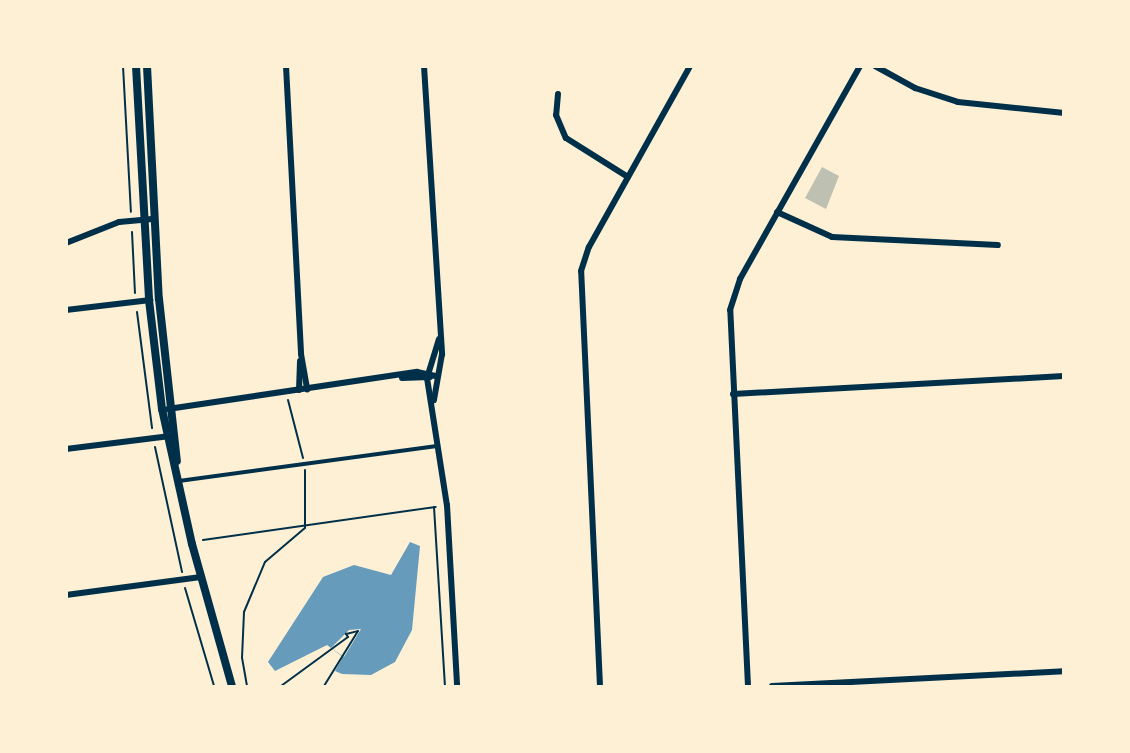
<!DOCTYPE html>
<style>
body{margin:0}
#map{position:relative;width:1130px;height:753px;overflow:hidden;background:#fdf0d5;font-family:"Asap Condensed",sans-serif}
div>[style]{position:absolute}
.water>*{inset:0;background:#669bbc}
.pier>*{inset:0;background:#fdf0d5}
.building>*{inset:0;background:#bec0b2}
.path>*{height:2px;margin:-1px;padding:0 1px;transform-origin:1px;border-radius:1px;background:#003049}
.service>*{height:3.5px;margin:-1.75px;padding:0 1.75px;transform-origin:1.75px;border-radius:1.75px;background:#003049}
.minor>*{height:6px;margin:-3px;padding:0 3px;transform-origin:3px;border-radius:3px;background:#003049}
.tertiary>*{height:8px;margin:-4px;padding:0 4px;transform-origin:4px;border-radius:4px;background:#003049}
span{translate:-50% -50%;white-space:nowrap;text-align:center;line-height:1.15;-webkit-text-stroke:7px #fdf0d5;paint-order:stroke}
.frame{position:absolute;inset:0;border:68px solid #fdf0d5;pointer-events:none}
</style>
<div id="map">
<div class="water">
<i style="clip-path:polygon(410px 542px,420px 546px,412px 630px,395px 662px,371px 675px,342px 674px,335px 671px,343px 657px,327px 645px,275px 671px,268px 662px,323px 577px,354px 565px,391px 575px)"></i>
</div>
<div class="pier">
<i style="clip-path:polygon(361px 629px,344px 657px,331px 648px,349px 630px)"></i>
</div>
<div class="building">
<i style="clip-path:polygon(822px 167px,839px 176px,826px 209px,805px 198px)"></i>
</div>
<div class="path">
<i style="left:123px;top:66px;width:146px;rotate:86.9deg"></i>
<i style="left:132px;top:232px;width:61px;rotate:87.2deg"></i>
<i style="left:137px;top:312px;width:117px;rotate:82.6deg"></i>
<i style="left:288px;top:400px;width:60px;rotate:75.5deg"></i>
<i style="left:155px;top:447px;width:128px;rotate:77.8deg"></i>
<i style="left:434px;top:507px;width:179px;rotate:86.5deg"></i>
<i style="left:203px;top:540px;width:235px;rotate:-8.1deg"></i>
<i style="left:185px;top:588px;width:102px;rotate:73.5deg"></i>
<i style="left:247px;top:686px;width:28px;rotate:-100deg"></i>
<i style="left:242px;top:658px;width:46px;rotate:-87.5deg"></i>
<i style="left:244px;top:612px;width:54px;rotate:-67.2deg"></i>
<i style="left:265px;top:562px;width:52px;rotate:-40.4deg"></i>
<i style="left:305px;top:528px;width:58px;rotate:-90deg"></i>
<i style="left:281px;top:686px;width:83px;rotate:-36.2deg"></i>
<i style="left:348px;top:637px;width:4px;rotate:-124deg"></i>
<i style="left:346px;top:634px;width:12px;rotate:-14deg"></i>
<i style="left:358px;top:631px;width:65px;rotate:121.7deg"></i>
</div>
<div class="service">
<i style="left:179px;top:481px;width:260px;rotate:-7.7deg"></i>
</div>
<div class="minor">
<i style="left:286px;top:66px;width:288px;rotate:87deg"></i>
<i style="left:301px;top:354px;width:36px;rotate:80deg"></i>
<i style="left:424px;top:66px;width:289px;rotate:86.4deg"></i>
<i style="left:442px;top:354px;width:47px;rotate:99.9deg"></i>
<i style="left:875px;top:66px;width:46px;rotate:28.8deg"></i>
<i style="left:915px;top:88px;width:45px;rotate:18deg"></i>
<i style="left:958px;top:102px;width:107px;rotate:5.9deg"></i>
<i style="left:558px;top:94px;width:21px;rotate:95deg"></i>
<i style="left:556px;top:115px;width:25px;rotate:67deg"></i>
<i style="left:566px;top:138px;width:73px;rotate:32.2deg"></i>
<i style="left:777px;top:212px;width:60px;rotate:24.4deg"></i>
<i style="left:832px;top:237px;width:166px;rotate:2.8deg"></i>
<i style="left:66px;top:243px;width:57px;rotate:-21.6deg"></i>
<i style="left:119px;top:222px;width:36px;rotate:-5deg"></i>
<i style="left:66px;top:310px;width:85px;rotate:-6.8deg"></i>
<i style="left:439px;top:339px;width:41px;rotate:107.1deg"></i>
<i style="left:427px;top:378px;width:129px;rotate:81.1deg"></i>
<i style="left:447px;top:505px;width:181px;rotate:86.8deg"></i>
<i style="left:402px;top:378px;width:28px;rotate:-2deg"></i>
<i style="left:299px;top:390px;width:29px;rotate:-88deg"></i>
<i style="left:733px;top:394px;width:331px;rotate:-3.1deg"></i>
<i style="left:168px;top:409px;width:252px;rotate:-8.5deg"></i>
<i style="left:417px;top:372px;width:19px;rotate:12deg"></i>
<i style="left:66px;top:449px;width:105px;rotate:-7.1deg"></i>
<i style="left:66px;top:595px;width:136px;rotate:-7.6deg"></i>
<i style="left:600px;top:686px;width:415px;rotate:-92.6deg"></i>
<i style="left:581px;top:271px;width:25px;rotate:-72deg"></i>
<i style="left:589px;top:247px;width:207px;rotate:-60.8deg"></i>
<i style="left:748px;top:686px;width:376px;rotate:-92.7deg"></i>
<i style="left:730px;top:310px;width:33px;rotate:-72deg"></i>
<i style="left:740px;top:279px;width:244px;rotate:-60.6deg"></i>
<i style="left:772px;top:686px;width:292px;rotate:-2.9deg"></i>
</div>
<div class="tertiary">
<i style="left:136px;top:66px;width:234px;rotate:86.8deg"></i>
<i style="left:149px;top:300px;width:110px;rotate:83.2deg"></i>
<i style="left:162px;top:409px;width:138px;rotate:77.5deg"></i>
<i style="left:192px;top:544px;width:148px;rotate:74.3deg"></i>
<i style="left:147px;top:66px;width:233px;rotate:87.1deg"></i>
<i style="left:159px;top:299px;width:163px;rotate:83.7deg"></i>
</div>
<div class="frame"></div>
</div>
